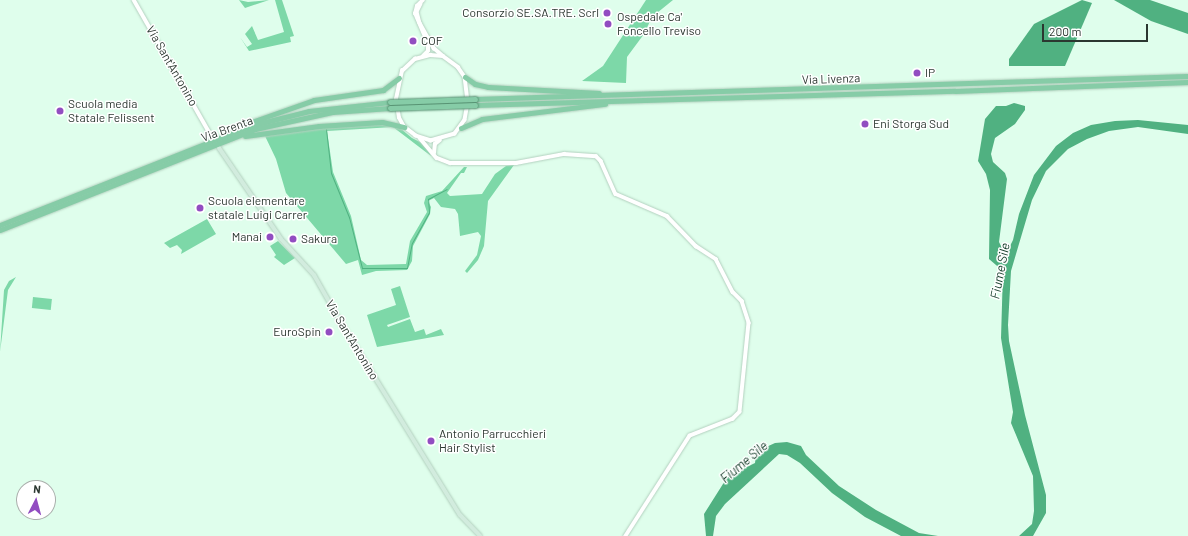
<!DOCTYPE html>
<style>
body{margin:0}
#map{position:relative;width:1188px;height:536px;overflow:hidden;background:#dffeec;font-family:Barlow,sans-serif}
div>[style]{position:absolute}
.green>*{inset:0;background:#7dd8a8;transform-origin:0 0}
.water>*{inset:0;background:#50b181}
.stream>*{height:1px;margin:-0.5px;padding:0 0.5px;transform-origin:0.5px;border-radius:0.5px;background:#50b181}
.roads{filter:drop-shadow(0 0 1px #b3d1bf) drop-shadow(0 0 1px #b3d1bf)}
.tertiary>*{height:3.5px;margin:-1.75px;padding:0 1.75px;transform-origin:1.75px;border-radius:1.75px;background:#fff}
.secondary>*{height:4px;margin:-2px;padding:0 2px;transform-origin:2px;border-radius:2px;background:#d2ecde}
.trunk>*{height:5px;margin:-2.5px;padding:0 2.5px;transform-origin:2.5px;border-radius:2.5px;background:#86cca7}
.bridges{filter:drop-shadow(0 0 1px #538f6f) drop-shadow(0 0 1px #538f6f)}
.trunk-bridge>*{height:5px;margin:-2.5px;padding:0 2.5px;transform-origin:2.5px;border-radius:2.5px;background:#86cca7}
.dots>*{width:11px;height:11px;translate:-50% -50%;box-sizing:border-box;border:2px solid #fff;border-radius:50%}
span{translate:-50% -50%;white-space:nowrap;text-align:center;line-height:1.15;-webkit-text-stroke:3px #fff;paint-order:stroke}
.poi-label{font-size:12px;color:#2b3730}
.right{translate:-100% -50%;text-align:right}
.left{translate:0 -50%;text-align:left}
.street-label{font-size:12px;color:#2b3730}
.water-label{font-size:13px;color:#153e2a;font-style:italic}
.north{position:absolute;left:16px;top:480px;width:40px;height:40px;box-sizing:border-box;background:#fff;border:1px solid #aaafac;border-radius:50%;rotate:6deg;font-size:11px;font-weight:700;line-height:16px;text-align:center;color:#2b3730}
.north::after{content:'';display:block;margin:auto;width:14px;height:18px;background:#924dc1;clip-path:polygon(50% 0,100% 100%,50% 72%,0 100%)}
.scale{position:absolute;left:1042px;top:24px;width:106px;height:18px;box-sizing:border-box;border:2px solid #2b3730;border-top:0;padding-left:5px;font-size:12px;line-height:14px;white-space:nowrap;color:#2b3730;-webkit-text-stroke:3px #fff;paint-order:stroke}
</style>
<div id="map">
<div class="green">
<i style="clip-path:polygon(239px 0,248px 2px,269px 0,245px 8px)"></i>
<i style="clip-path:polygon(275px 0,282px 0,294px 36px,290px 37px,291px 42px,249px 51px,240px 37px,247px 47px,252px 44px,245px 34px,252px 26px,258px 40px,284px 32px)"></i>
<i style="clip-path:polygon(646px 0,673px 0,652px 17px,644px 34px,627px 57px,626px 83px,582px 81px,603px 66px)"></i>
<i style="clip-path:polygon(388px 123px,400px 128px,412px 138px,426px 145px,431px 156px,393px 127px,327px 131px,333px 172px,351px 216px,361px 260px,367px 265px,406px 264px,410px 241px,427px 212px,424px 203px,426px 196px,442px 191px,464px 167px,467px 167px,464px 173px,461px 173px,447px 193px,450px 196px,482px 194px,495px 174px,506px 166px,514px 165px,488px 201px,484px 246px,478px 260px,467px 273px,465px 271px,477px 255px,481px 236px,478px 232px,460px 236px,458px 214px,455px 209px,441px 207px,434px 198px,428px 201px,431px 207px,430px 214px,413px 246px,412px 261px,407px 270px,376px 271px,362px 275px,358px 260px,346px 264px,286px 193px,276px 159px,265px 136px,325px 128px)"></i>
<i style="clip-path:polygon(207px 219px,216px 234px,181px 254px,182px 250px,177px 245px,170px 248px,164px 243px)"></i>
<i style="clip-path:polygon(278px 241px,295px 258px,284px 265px,274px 257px,276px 255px,270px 246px)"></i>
<i style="clip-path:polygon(16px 277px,8px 290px,0 352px,4px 290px,9px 281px)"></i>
<i style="clip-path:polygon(400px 286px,410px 317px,387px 325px,388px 327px,410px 319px,415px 332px,424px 329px,426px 335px,441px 329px,444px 335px,377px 347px,367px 315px,396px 305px,391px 289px)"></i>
<i style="left:33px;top:297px;width:19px;height:11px;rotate:6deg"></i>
</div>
<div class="water">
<i style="clip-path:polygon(1082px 0,1092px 3px,1065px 66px,1009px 66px,1009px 59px,1034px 24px)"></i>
<i style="clip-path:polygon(1114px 0,1150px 0,1188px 13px,1188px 34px,1151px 21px)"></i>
<i style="clip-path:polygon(1014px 103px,1025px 106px,1025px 110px,1015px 124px,995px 138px,991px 154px,993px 162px,1005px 173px,1007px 179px,999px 242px,1004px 252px,1008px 250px,1013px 240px,1019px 214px,1034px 175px,1056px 146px,1073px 133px,1091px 125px,1115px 121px,1138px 120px,1188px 125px,1188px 134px,1138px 127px,1109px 131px,1087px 139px,1068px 149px,1046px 171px,1032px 200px,1011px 271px,1008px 325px,1009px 341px,1025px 415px,1046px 495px,1046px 513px,1033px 536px,1019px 536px,1032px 524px,1034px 511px,1033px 476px,1011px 423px,1013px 412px,1001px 338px,1003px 271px,989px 259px,990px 190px,986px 174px,978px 161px,985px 119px,996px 106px,1006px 106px)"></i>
<i style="clip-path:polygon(787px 442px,801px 446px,806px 455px,839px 486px,876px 510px,919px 533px,938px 536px,901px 536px,865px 517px,832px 493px,800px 463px,787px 455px,779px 454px,725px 504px,716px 516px,713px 536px,706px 536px,704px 514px,728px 476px,755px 463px,756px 455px,764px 448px,775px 443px)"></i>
</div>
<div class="stream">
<i style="left:326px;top:129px;width:44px;rotate:83.5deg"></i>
<i style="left:331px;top:173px;width:48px;rotate:67.8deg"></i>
<i style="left:349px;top:217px;width:53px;rotate:75.7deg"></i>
<i style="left:362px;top:268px;width:45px"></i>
<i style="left:407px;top:268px;width:25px;rotate:-79deg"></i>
<i style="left:412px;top:243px;width:35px;rotate:-61deg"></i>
<i style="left:429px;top:212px;width:13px;rotate:-94deg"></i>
<i style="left:428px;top:199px;width:21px;rotate:-28deg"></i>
</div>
<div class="roads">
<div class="tertiary">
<i style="left:134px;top:0;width:153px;rotate:60.3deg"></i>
<i style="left:421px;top:4px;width:9px;rotate:117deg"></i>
<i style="left:417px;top:12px;width:11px;rotate:75deg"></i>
<i style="left:420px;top:23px;width:29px;rotate:61deg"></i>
<i style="left:434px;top:48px;width:11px;rotate:41deg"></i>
<i style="left:430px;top:55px;width:13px;rotate:4deg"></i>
<i style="left:443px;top:56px;width:19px;rotate:36deg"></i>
<i style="left:458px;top:67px;width:12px;rotate:55deg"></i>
<i style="left:465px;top:77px;width:26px;rotate:83deg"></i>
<i style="left:468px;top:103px;width:17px;rotate:100deg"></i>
<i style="left:465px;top:120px;width:17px;rotate:126deg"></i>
<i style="left:455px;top:134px;width:25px;rotate:164deg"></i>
<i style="left:431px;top:141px;width:16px;rotate:-162deg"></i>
<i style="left:416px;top:136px;width:15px;rotate:-143deg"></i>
<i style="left:404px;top:127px;width:10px;rotate:-119deg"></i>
<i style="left:399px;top:118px;width:19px;rotate:-99deg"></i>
<i style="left:396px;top:99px;width:29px;rotate:-78deg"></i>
<i style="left:402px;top:71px;width:18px;rotate:-43deg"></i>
<i style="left:415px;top:59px;width:16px;rotate:-15deg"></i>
<i style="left:423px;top:56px;width:7px;rotate:-45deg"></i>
<i style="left:428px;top:51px;width:7px;rotate:-90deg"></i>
<i style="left:428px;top:44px;width:33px;rotate:-113deg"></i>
<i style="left:415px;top:14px;width:8px;rotate:-76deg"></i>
<i style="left:417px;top:6px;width:8px;rotate:-45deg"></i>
<i style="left:420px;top:138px;width:26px;rotate:50deg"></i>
<i style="left:437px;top:158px;width:14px;rotate:21deg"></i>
<i style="left:450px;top:163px;width:66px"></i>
<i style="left:516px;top:163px;width:49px;rotate:-10.6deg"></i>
<i style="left:564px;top:154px;width:32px;rotate:4deg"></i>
<i style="left:596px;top:156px;width:7px;rotate:45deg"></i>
<i style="left:601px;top:161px;width:36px;rotate:66deg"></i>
<i style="left:616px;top:194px;width:56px;rotate:23.3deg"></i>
<i style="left:667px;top:216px;width:42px;rotate:46deg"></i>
<i style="left:696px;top:246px;width:24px;rotate:33deg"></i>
<i style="left:716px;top:259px;width:37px;rotate:63deg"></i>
<i style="left:733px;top:292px;width:13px;rotate:45deg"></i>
<i style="left:742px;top:301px;width:23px;rotate:72deg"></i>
<i style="left:749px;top:323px;width:89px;rotate:95.8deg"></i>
<i style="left:740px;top:412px;width:10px;rotate:135deg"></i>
<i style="left:733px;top:419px;width:46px;rotate:158.4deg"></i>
<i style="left:690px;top:436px;width:119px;rotate:122.6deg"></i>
<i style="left:434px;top:153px;width:9px;rotate:-84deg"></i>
<i style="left:435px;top:144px;width:6px;rotate:-39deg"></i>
</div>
<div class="secondary">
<i style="left:219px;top:148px;width:110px;rotate:55.7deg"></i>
<i style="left:281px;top:239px;width:49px;rotate:47.5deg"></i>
<i style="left:314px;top:275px;width:53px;rotate:60.5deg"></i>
<i style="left:340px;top:321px;width:228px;rotate:58.3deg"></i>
<i style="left:460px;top:515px;width:29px;rotate:46deg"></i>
</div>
<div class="trunk">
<i style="left:465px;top:77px;width:12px;rotate:35deg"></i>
<i style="left:475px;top:84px;width:13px;rotate:13deg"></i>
<i style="left:488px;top:87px;width:111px;rotate:3.1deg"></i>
<i style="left:475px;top:99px;width:713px;rotate:-1.85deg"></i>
<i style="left:475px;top:105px;width:480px;rotate:-1.7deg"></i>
<i style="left:955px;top:91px;width:233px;rotate:-2.2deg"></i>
<i style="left:243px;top:125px;width:75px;rotate:-19.4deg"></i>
<i style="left:314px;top:100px;width:70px;rotate:-8.2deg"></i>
<i style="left:383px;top:90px;width:20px;rotate:-37deg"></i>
<i style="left:461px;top:128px;width:23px;rotate:-23deg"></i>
<i style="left:482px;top:119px;width:124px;rotate:-7deg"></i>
<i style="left:245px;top:136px;width:75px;rotate:-7.7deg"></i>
<i style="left:319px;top:126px;width:63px;rotate:-3.6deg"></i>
<i style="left:382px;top:122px;width:23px;rotate:13deg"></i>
<i style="left:0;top:225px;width:272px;rotate:-21.6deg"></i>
<i style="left:253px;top:125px;width:58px;rotate:-14deg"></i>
<i style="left:309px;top:111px;width:81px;rotate:-6.3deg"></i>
<i style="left:0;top:230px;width:274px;rotate:-21.6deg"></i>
<i style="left:255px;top:129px;width:79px;rotate:-12.4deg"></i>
<i style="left:332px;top:112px;width:58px;rotate:-3.9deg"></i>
</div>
</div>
<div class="bridges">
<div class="trunk-bridge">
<i style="left:390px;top:102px;width:85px;rotate:-2deg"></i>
<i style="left:390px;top:108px;width:85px;rotate:-2deg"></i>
</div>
</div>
<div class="dots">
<i style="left:607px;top:13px;background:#924dc1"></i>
<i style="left:608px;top:24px;background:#924dc1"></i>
<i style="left:413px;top:41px;background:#924dc1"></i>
<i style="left:917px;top:73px;background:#924dc1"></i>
<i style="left:60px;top:111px;background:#924dc1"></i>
<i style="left:865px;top:124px;background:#924dc1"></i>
<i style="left:200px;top:208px;background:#924dc1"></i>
<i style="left:270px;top:237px;background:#924dc1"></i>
<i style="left:293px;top:239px;background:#924dc1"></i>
<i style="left:329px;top:332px;background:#924dc1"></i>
<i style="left:431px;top:441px;background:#924dc1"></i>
</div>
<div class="poi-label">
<span class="right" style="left:599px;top:13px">Consorzio SE.SA.TRE. Scrl</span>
<span class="left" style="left:617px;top:24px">Ospedale Ca'<br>Foncello Treviso</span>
<span class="left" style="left:421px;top:41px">COF</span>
<span class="left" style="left:925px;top:73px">IP</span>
<span class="left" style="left:68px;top:111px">Scuola media<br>Statale Felissent</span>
<span class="left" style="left:873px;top:124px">Eni Storga Sud</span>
<span class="left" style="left:208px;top:208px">Scuola elementare<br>statale Luigi Carrer</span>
<span class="right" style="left:262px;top:237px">Manai</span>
<span class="left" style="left:301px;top:239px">Sakura</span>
<span class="right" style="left:321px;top:332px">EuroSpin</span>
<span class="left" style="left:439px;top:441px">Antonio Parrucchieri<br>Hair Stylist</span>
</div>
<div class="street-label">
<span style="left:172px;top:66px;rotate:60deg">Via Sant'Antonino</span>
<span style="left:831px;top:79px;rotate:-2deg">Via Livenza</span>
<span style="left:227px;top:129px;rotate:-20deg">Via Brenta</span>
<span style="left:352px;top:340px;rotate:59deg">Via Sant'Antonino</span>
</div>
<div class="water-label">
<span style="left:1000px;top:271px;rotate:-79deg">Fiume Sile</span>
<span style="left:744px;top:462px;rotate:-40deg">Fiume Sile</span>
</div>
<div class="north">N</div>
<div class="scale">200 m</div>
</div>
